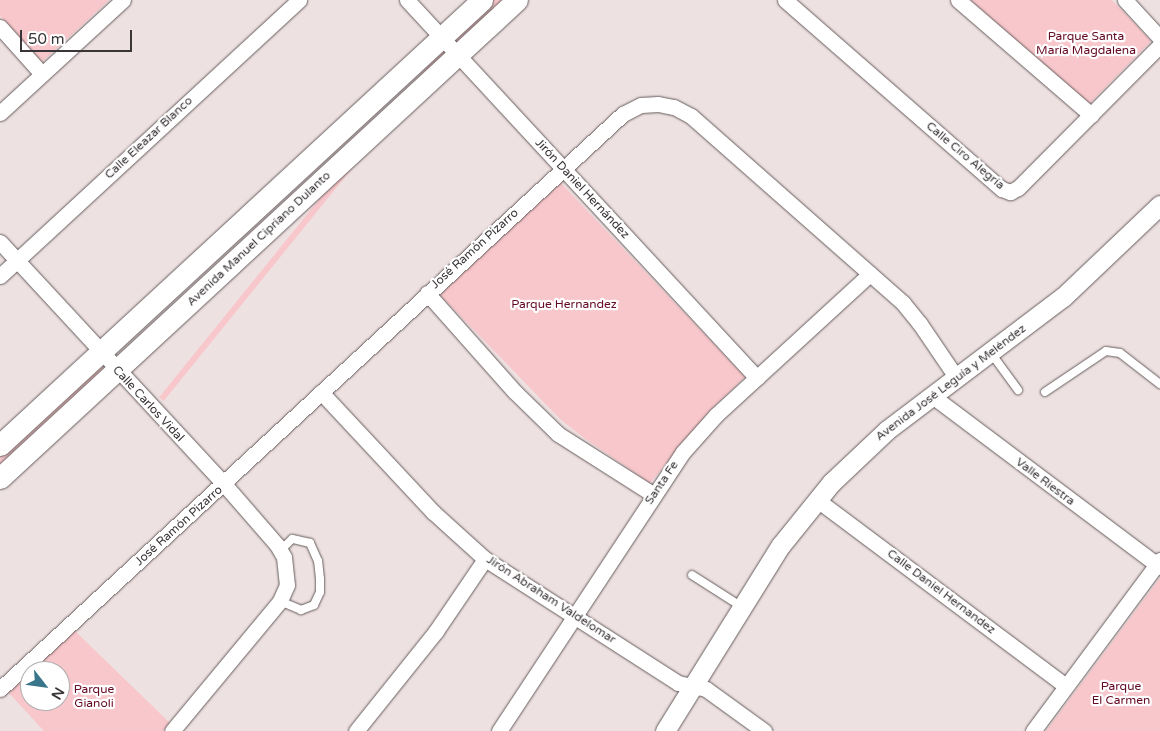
<!DOCTYPE html>
<meta charset="utf-8">
<style>
body{margin:0}
#map{position:relative;width:1160px;height:731px;overflow:hidden;background:#eee1e2;font-family:"Varela Round",sans-serif}
div>[style]{position:absolute}
.green>*{inset:0;background:#f8c7cb;transform-origin:0 0}
.roads{filter:drop-shadow(0 0 1px #665c5c) drop-shadow(0 0 1px #665c5c)}
.service>*{height:8px;margin:-4px;padding:0 4px;transform-origin:4px;border-radius:4px;background:#fff}
.minor>*{height:15px;margin:-7.5px;padding:0 7.5px;transform-origin:7.5px;border-radius:7.5px;background:#fff}
.tertiary>*{height:19px;margin:-9.5px;padding:0 9.5px;transform-origin:9.5px;border-radius:9.5px;background:#fff}
.secondary>*{height:21px;margin:-10.5px;padding:0 10.5px;transform-origin:10.5px;border-radius:10.5px;background:#fff}
span{translate:-50% -50%;white-space:nowrap;text-align:center;line-height:1.15;-webkit-text-stroke:4.5px #fff;paint-order:stroke}
.park-label{font-size:12px;color:#640923}
.street-label{font-size:12px;color:#3a3536}
.north{position:absolute;left:20px;top:661px;width:50px;height:50px;box-sizing:border-box;background:#fff;border:1px solid #b0aeaf;border-radius:50%;rotate:120deg;font-size:14px;font-weight:700;line-height:20px;text-align:center;color:#3a3536}
.north::after{content:'';display:block;margin:auto;width:18px;height:22px;background:#39768c;clip-path:polygon(50% 0,100% 100%,50% 72%,0 100%)}
.scale{position:absolute;left:20px;top:30px;width:112px;height:22px;box-sizing:border-box;border:2px solid #3a3536;border-top:0;padding-left:6px;font-size:15px;line-height:18px;white-space:nowrap;color:#3a3536;-webkit-text-stroke:4px #fff;paint-order:stroke}
</style>
<div id="map">
<div class="green">
<i style="clip-path:polygon(0 0,109px 0,42px 62px,0 16px)"></i>
<i style="clip-path:polygon(489px 0,510px 0,457px 44px,452px 39px)"></i>
<i style="clip-path:polygon(969px 0,1112px 0,1151px 41px,1088px 105px)"></i>
<i style="left:441px;top:49px;width:6px;height:448px;rotate:39deg"></i>
<i style="clip-path:polygon(560px 182px,745px 377px,711px 409px,650px 483px,584px 438px,560px 419px,439px 294px)"></i>
<i style="clip-path:polygon(101px 363px,105px 367px,0 468px,0 452px)"></i>
<i style="clip-path:polygon(1160px 578px,1160px 731px,1046px 731px)"></i>
<i style="clip-path:polygon(evenodd,74px 630px,170px 723px,163px 731px,44px 731px,7px 691px,74px 630px,30px 671px,60px 671px,60px 701px,30px 701px,30px 671px)"></i>
</div>
<div class="roads">
<div class="service">
<i style="left:991px;top:353px;width:46px;rotate:53.9deg"></i>
<i style="left:1045px;top:392px;width:73px;rotate:-33.9deg"></i>
<i style="left:1106px;top:351px;width:14px;rotate:8deg"></i>
<i style="left:1120px;top:353px;width:51px;rotate:37.8deg"></i>
<i style="left:692px;top:575px;width:59px;rotate:32.6deg"></i>
<i style="left:280px;top:601px;width:23px;rotate:23deg"></i>
<i style="left:301px;top:610px;width:14px;rotate:-21deg"></i>
<i style="left:314px;top:605px;width:14px;rotate:-65deg"></i>
<i style="left:320px;top:592px;width:13px;rotate:-90deg"></i>
<i style="left:320px;top:579px;width:18px;rotate:-96deg"></i>
<i style="left:318px;top:561px;width:20px;rotate:-114deg"></i>
<i style="left:310px;top:543px;width:18px;rotate:-167deg"></i>
<i style="left:292px;top:539px;width:17px;rotate:135deg"></i>
</div>
<div class="minor">
<i style="left:407px;top:0;width:515px;rotate:47.2deg"></i>
<i style="left:785px;top:0;width:288px;rotate:41.1deg"></i>
<i style="left:1002px;top:189px;width:9px;rotate:21deg"></i>
<i style="left:1010px;top:192px;width:9px;rotate:-27deg"></i>
<i style="left:1018px;top:188px;width:202px;rotate:-45.2deg"></i>
<i style="left:958px;top:0;width:176px;rotate:40.8deg"></i>
<i style="left:1125px;top:0;width:52px;rotate:47.4deg"></i>
<i style="left:0;top:27px;width:63px;rotate:48.2deg"></i>
<i style="left:0;top:113px;width:167px;rotate:-42.6deg"></i>
<i style="left:0;top:242px;width:330px;rotate:47.2deg"></i>
<i style="left:224px;top:484px;width:81px;rotate:49deg"></i>
<i style="left:277px;top:545px;width:14px;rotate:60deg"></i>
<i style="left:284px;top:557px;width:28px;rotate:84deg"></i>
<i style="left:287px;top:585px;width:17px;rotate:114deg"></i>
<i style="left:280px;top:601px;width:169px;rotate:129.7deg"></i>
<i style="left:0;top:276px;width:407px;rotate:-42.7deg"></i>
<i style="left:427px;top:293px;width:132px;rotate:48.4deg"></i>
<i style="left:515px;top:392px;width:60px;rotate:44.3deg"></i>
<i style="left:558px;top:434px;width:114px;rotate:32.4deg"></i>
<i style="left:321px;top:392px;width:164px;rotate:47deg"></i>
<i style="left:433px;top:512px;width:70px;rotate:42.1deg"></i>
<i style="left:485px;top:559px;width:229px;rotate:32.7deg"></i>
<i style="left:678px;top:683px;width:29px;rotate:12deg"></i>
<i style="left:706px;top:689px;width:72px;rotate:35.9deg"></i>
<i style="left:931px;top:395px;width:286px;rotate:36.9deg"></i>
<i style="left:816px;top:499px;width:312px;rotate:36.8deg"></i>
<i style="left:0;top:689px;width:848px;rotate:-42.71deg"></i>
<i style="left:623px;top:114px;width:20px;rotate:-27deg"></i>
<i style="left:641px;top:105px;width:17px;rotate:-3deg"></i>
<i style="left:658px;top:104px;width:16px;rotate:11deg"></i>
<i style="left:674px;top:107px;width:19px;rotate:28deg"></i>
<i style="left:691px;top:116px;width:283px;rotate:41.4deg"></i>
<i style="left:903px;top:303px;width:27px;rotate:51deg"></i>
<i style="left:920px;top:324px;width:64px;rotate:55.8deg"></i>
<i style="left:356px;top:731px;width:128px;rotate:-51.3deg"></i>
<i style="left:436px;top:631px;width:87px;rotate:-55.8deg"></i>
<i style="left:499px;top:731px;width:334px;rotate:-56.6deg"></i>
<i style="left:683px;top:452px;width:50px;rotate:-48.3deg"></i>
<i style="left:716px;top:415px;width:209px;rotate:-42.5deg"></i>
<i style="left:1033px;top:731px;width:213px;rotate:-53.4deg"></i>
</div>
<div class="tertiary">
<i style="left:665px;top:731px;width:219px;rotate:-58.1deg"></i>
<i style="left:781px;top:545px;width:80px;rotate:-51.1deg"></i>
<i style="left:831px;top:483px;width:77px;rotate:-43.4deg"></i>
<i style="left:887px;top:430px;width:221px;rotate:-37.1deg"></i>
<i style="left:1063px;top:297px;width:134px;rotate:-43.5deg"></i>
</div>
<div class="secondary">
<i style="left:0;top:445px;width:656px;rotate:-42.71deg"></i>
<i style="left:0;top:478px;width:704px;rotate:-42.76deg"></i>
</div>
</div>
<div class="park-label">
<span style="left:1086px;top:44px">Parque Santa<br>María Magdalena</span>
<span style="left:564px;top:305px">Parque Hernandez</span>
<span style="left:1121px;top:694px">Parque<br>El Carmen</span>
<span style="left:94px;top:697px">Parque<br>Gianoli</span>
</div>
<div class="street-label">
<span style="left:149px;top:138px;rotate:-43deg">Calle Eleazar Blanco</span>
<span style="left:965px;top:156px;rotate:40deg">Calle Ciro Alegría</span>
<span style="left:582px;top:189px;rotate:47deg">Jirón Daniel Hernández</span>
<span style="left:259px;top:239px;rotate:-43deg">Avenida Manuel Cipriano Dulanto</span>
<span style="left:475px;top:249px;rotate:-42deg">José Ramón Pizarro</span>
<span style="left:951px;top:383px;rotate:-37deg">Avenida José Leguía y Meléndez</span>
<span style="left:148px;top:404px;rotate:47deg">Calle Carlos Vidal</span>
<span style="left:1045px;top:482px;rotate:37deg">Valle Riestra</span>
<span style="left:662px;top:483px;rotate:-56deg">Santa Fe</span>
<span style="left:179px;top:526px;rotate:-42deg">José Ramón Pizarro</span>
<span style="left:941px;top:592px;rotate:37deg">Calle Daniel Hernandez</span>
<span style="left:551px;top:600px;rotate:33deg">Jirón Abraham Valdelomar</span>
</div>
<div class="north">N</div>
<div class="scale">50 m</div>
</div>
